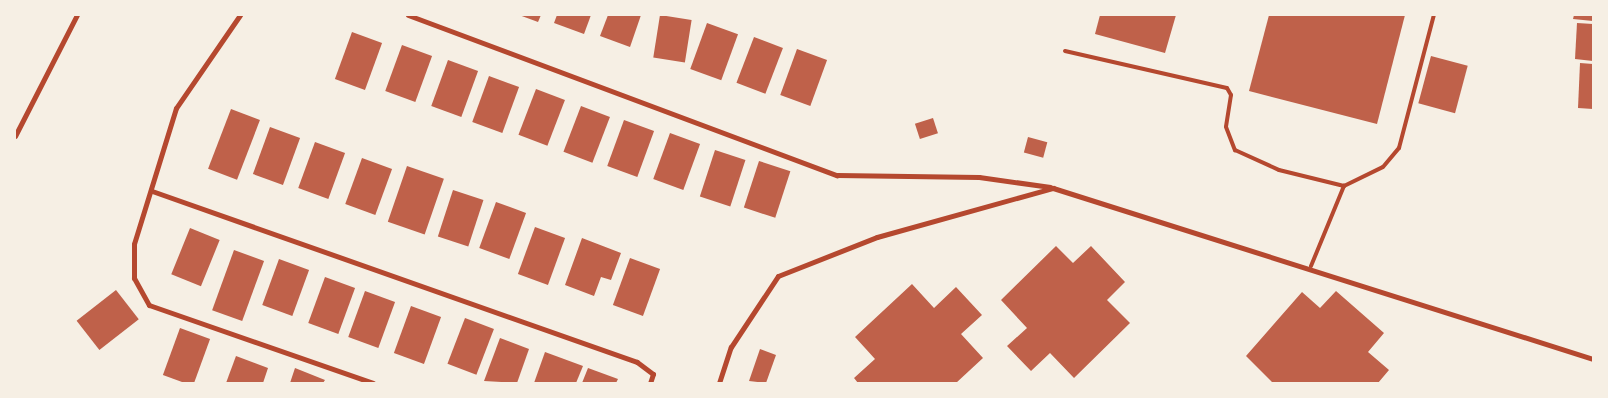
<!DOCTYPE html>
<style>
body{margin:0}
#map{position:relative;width:1608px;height:398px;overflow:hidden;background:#f6efe4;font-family:"Fira Sans",sans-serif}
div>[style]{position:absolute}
.building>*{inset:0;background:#bf614a;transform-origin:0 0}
.service>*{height:4px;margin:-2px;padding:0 2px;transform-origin:2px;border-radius:2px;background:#b5482f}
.minor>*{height:5px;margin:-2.5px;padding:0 2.5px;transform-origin:2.5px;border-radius:2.5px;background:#b5482f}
span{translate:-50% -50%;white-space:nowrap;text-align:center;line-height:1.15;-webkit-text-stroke:4.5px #f6efe4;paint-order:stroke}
.frame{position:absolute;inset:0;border:16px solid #f6efe4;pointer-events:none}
</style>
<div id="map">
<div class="building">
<i style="clip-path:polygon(519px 15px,541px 15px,538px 22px)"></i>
<i style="clip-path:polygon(557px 15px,591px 15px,584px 34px,554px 23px)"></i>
<i style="clip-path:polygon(608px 15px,641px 15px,630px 47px,600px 36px)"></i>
<i style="left:660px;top:15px;width:32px;height:43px;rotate:9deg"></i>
<i style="clip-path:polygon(1100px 15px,1176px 15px,1165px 53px,1095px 34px)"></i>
<i style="clip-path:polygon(1269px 15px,1405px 15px,1377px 124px,1249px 91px)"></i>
<i style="clip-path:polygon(1574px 15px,1593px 15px,1593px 21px,1573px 19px)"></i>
<i style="left:707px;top:23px;width:33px;height:49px;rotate:20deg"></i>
<i style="clip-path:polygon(1577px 23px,1593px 24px,1593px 61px,1575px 59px)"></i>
<i style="left:352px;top:32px;width:32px;height:50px;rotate:20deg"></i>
<i style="left:754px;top:37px;width:31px;height:49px;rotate:21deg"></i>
<i style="left:402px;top:45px;width:32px;height:49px;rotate:20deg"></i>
<i style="left:797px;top:49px;width:32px;height:49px;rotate:20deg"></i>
<i style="left:1431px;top:56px;width:38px;height:49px;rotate:15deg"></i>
<i style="left:448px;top:60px;width:32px;height:49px;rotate:20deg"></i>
<i style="clip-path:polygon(1580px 63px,1593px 64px,1593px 109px,1578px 108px)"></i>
<i style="left:489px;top:76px;width:32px;height:49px;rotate:20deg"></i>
<i style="left:536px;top:89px;width:31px;height:49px;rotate:21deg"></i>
<i style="left:581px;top:106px;width:31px;height:49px;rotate:21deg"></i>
<i style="left:231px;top:109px;width:31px;height:64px;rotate:21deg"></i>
<i style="left:933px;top:118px;width:16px;height:19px;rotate:72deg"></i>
<i style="left:624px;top:120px;width:32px;height:49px;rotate:20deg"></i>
<i style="left:270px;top:127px;width:32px;height:50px;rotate:20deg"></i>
<i style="left:670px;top:133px;width:32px;height:49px;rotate:20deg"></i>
<i style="left:1028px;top:137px;width:20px;height:16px;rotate:15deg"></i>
<i style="left:315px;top:142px;width:32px;height:49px;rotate:20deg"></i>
<i style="left:715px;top:150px;width:32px;height:49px;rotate:18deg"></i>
<i style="left:362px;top:158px;width:32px;height:49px;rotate:20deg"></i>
<i style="left:759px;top:161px;width:33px;height:49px;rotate:18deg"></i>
<i style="left:407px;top:166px;width:39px;height:59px;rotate:19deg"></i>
<i style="left:453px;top:190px;width:32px;height:49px;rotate:18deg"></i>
<i style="left:496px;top:202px;width:32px;height:49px;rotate:20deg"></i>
<i style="left:535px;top:227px;width:32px;height:50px;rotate:20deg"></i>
<i style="left:190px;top:228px;width:32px;height:50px;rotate:22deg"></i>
<i style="clip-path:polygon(582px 238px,621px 253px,611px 280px,601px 277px,594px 296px,565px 285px)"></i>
<i style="clip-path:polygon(1056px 246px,1073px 263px,1091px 246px,1125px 282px,1107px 300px,1130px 323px,1074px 378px,1050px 353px,1031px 371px,1007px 346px,1027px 328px,1001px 300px)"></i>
<i style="left:234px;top:250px;width:32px;height:64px;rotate:20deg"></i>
<i style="left:630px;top:258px;width:32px;height:50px;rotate:20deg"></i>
<i style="left:279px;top:259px;width:32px;height:49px;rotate:20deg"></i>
<i style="left:325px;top:277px;width:32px;height:49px;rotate:20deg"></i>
<i style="clip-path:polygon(912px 284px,934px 308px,956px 287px,982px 315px,961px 334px,983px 358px,956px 383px,858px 383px,854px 378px,875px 359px,855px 337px)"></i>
<i style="left:116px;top:290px;width:37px;height:50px;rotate:52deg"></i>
<i style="left:365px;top:291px;width:32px;height:49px;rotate:20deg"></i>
<i style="clip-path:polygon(1336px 291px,1384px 333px,1368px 352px,1389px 370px,1378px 383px,1273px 383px,1246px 356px,1302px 292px,1320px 308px)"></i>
<i style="left:411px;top:306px;width:32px;height:50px;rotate:20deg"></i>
<i style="left:465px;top:318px;width:31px;height:49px;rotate:21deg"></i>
<i style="left:180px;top:328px;width:32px;height:50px;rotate:20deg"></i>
<i style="clip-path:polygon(500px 338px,529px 349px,517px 383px,484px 381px)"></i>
<i style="clip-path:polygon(760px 349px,776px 355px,766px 383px,749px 381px)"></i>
<i style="clip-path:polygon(545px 352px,583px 366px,576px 383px,534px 383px)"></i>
<i style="clip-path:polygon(236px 356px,268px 368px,263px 383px,226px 383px)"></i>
<i style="clip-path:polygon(295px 368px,325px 380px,323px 383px,290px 383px)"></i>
<i style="clip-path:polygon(588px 368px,618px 379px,616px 383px,582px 383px)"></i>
</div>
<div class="service">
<i style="left:1065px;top:51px;width:166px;rotate:12.9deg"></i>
<i style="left:1227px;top:88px;width:8px;rotate:60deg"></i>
<i style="left:1231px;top:95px;width:32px;rotate:99deg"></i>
<i style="left:1226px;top:127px;width:25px;rotate:69deg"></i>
<i style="left:1235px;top:150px;width:48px;rotate:24.4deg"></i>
<i style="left:1279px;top:170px;width:67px;rotate:13.8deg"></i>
<i style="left:1311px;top:266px;width:87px;rotate:-67.6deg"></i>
<i style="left:1344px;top:186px;width:43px;rotate:-26deg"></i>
<i style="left:1383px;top:167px;width:25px;rotate:-50deg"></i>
<i style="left:1399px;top:148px;width:138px;rotate:-75.3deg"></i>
</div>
<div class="minor">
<i style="left:240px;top:15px;width:113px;rotate:124.5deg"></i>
<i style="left:176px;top:108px;width:142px;rotate:107.2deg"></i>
<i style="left:134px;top:244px;width:34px;rotate:90deg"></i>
<i style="left:134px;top:278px;width:31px;rotate:61deg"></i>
<i style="left:149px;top:305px;width:237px;rotate:19.2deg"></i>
<i style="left:408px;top:15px;width:458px;rotate:20.5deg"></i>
<i style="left:837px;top:175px;width:142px;rotate:0.8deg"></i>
<i style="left:979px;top:177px;width:72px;rotate:8deg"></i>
<i style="left:15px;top:136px;width:136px;rotate:-62.9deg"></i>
<i style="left:152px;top:191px;width:514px;rotate:19.42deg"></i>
<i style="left:637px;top:362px;width:20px;rotate:37deg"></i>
<i style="left:653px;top:374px;width:9px;rotate:108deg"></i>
<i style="left:719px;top:383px;width:38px;rotate:-72deg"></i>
<i style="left:731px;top:347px;width:85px;rotate:-56.5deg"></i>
<i style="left:778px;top:276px;width:106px;rotate:-21.5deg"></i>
<i style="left:877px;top:237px;width:183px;rotate:-15.6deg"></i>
<i style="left:1053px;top:188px;width:566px;rotate:17.57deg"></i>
</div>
<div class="frame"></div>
</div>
